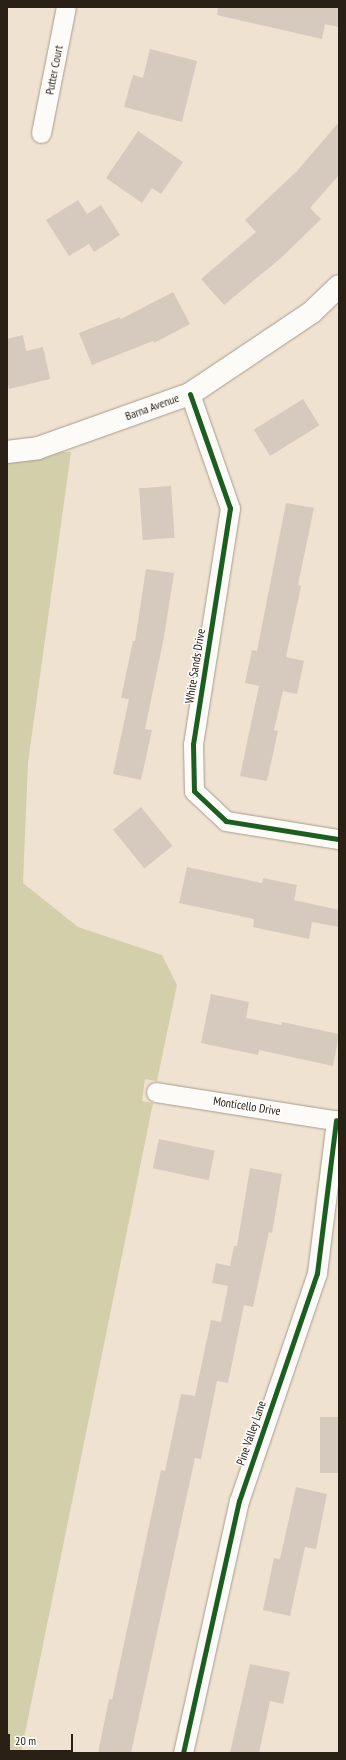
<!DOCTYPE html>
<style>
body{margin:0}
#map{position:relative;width:346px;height:1760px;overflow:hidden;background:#f0e2d1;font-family:"PT Sans Narrow",sans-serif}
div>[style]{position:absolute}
.green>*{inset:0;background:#d3cfab}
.building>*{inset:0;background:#d5cabd;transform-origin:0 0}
.roads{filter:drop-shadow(0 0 1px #a69c8e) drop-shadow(0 0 1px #a69c8e)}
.minor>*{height:19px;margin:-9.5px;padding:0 9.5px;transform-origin:9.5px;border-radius:9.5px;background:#fdfbf8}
.tertiary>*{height:22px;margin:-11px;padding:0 11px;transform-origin:11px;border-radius:11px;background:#fdfbf8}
.cycleway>*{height:5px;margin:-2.5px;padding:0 2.5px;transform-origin:2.5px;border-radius:2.5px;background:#1b5e20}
span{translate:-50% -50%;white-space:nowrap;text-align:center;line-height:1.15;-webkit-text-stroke:3px #fff;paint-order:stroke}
.street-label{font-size:12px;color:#2a2015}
.frame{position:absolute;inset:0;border:8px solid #2a2015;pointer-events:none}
.scale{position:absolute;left:8px;top:1734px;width:65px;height:18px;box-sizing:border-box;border:2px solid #2a2015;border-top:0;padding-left:5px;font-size:12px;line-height:14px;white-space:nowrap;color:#2a2015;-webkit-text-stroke:3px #fff;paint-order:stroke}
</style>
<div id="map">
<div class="green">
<i style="clip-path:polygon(62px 452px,71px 452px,28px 763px,23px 883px,78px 927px,162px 955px,177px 985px,157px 1081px,145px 1079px,142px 1101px,153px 1103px,21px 1753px,7px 1753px,7px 463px,40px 459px)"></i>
</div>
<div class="building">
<i style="clip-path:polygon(218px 7px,339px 7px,339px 27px,325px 24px,322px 39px,217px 15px)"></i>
<i style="clip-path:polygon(150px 49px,197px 61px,182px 122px,124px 107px,133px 75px,143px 78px)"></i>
<i style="clip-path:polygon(339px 122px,339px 175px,310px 208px,321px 219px,281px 258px,224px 305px,201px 279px,256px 232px,245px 220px,297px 171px)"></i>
<i style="clip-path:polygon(138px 131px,183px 162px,161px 194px,152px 188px,142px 203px,106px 178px)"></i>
<i style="clip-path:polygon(78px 200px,87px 214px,101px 205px,120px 235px,94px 252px,89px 244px,69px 256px,46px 220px)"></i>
<i style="clip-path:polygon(173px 292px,190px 324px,154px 343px,153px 341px,92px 365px,79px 333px,120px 317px,121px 319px)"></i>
<i style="clip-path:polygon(23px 335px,26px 351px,43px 347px,50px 379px,9px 389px,7px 379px,7px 339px)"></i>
<i style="left:303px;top:399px;width:31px;height:58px;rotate:58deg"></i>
<i style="left:171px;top:486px;width:52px;height:32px;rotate:86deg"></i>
<i style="clip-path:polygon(286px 503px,314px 508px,298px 585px,301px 586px,286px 657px,304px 661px,297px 694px,283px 691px,274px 730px,278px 731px,267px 781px,240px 776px,259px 686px,245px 683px,252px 650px,257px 651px)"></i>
<i style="clip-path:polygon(146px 569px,174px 573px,164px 637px,145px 729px,152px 730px,141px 780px,113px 774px,129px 699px,121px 698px,133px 641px,135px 641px)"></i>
<i style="left:141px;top:807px;width:50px;height:36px;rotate:51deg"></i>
<i style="clip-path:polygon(187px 867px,262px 883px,263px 878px,297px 885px,294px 900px,339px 910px,339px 927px,312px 922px,309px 939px,253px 927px,254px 919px,179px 903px)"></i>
<i style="clip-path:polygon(211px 994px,249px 1002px,246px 1018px,281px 1025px,282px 1022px,339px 1034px,333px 1066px,259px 1050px,258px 1055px,201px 1043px)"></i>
<i style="left:159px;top:1139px;width:57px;height:30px;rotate:12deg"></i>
<i style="clip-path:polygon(250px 1168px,282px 1174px,272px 1233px,269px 1232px,253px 1307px,244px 1305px,228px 1383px,217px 1381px,201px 1459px,195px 1458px,131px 1753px,98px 1753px,109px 1699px,112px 1700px,161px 1470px,165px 1471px,181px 1394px,195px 1396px,211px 1320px,221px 1322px,228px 1286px,212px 1283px,216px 1263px,230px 1266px,234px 1246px,237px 1246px)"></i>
<i style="left:320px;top:1417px;width:19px;height:56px"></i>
<i style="clip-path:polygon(296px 1487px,327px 1494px,316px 1549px,305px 1547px,290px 1616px,263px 1610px,274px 1558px,280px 1559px)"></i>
<i style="clip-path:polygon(250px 1664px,290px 1672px,283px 1704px,270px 1701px,259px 1753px,230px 1753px)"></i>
</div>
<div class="roads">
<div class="minor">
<i style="left:41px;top:133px;width:128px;rotate:-78.8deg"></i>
<i style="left:190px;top:394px;width:121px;rotate:70.7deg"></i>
<i style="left:230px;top:508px;width:239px;rotate:98.9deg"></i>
<i style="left:193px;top:744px;width:47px;rotate:88.8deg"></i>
<i style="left:194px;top:791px;width:44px;rotate:43.2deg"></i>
<i style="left:226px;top:821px;width:114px;rotate:9.1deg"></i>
<i style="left:156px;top:1092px;width:185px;rotate:9deg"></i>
<i style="left:183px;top:1753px;width:258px;rotate:-77.5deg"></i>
<i style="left:239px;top:1501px;width:241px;rotate:-71.1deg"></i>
<i style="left:317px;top:1273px;width:154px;rotate:-82.9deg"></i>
</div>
<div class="tertiary">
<i style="left:7px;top:452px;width:31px;rotate:-7deg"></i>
<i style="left:38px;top:448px;width:161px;rotate:-19.6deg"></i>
<i style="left:190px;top:394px;width:147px;rotate:-33.9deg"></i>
<i style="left:312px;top:312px;width:37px;rotate:-44deg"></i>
</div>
</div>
<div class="cycleway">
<i style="left:190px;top:394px;width:121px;rotate:70.7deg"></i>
<i style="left:230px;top:508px;width:239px;rotate:98.9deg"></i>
<i style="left:193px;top:744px;width:47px;rotate:88.8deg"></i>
<i style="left:194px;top:791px;width:44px;rotate:43.2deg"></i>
<i style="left:226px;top:821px;width:114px;rotate:9.1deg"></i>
<i style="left:183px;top:1753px;width:258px;rotate:-77.5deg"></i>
<i style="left:239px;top:1501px;width:241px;rotate:-71.1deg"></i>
<i style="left:317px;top:1273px;width:154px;rotate:-82.9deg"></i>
</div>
<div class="street-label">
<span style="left:54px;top:70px;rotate:-79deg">Putter Court</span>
<span style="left:152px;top:407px;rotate:-20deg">Barna Avenue</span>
<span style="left:195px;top:666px;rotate:-81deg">White Sands Drive</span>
<span style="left:247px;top:1106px;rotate:9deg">Monticello Drive</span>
<span style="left:251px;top:1433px;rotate:-71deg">Pine Valley Lane</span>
</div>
<div class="frame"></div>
<div class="scale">20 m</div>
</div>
